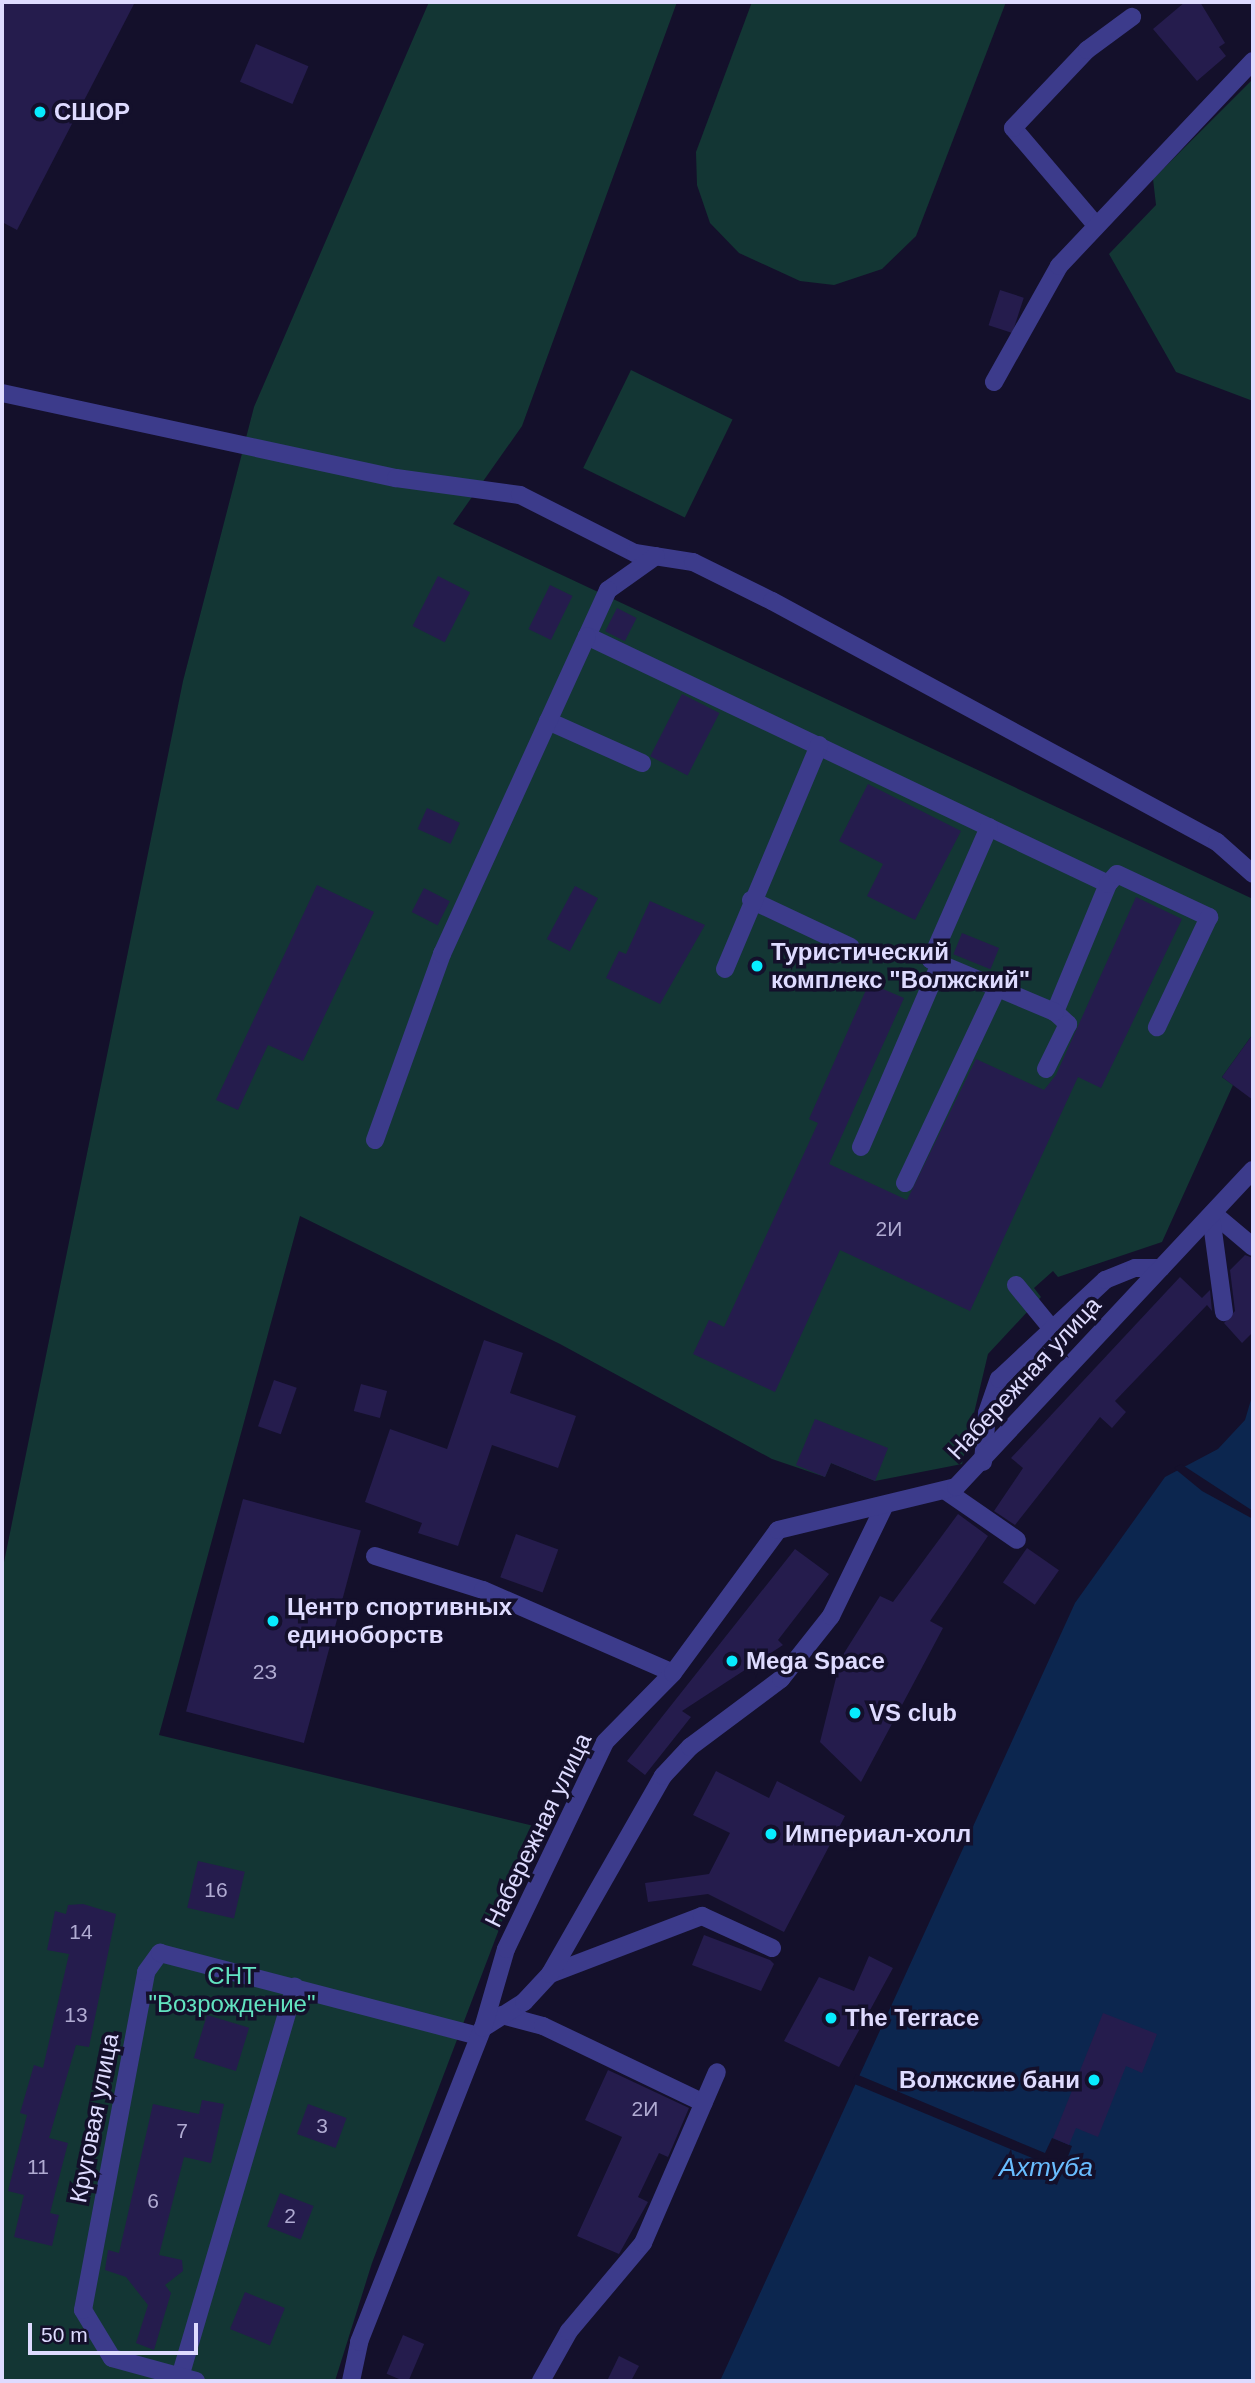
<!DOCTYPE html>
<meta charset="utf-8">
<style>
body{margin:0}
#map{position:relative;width:1255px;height:2383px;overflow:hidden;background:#14102b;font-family:Helvetica,sans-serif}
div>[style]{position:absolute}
.green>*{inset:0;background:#133634;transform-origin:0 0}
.water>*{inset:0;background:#0c264f}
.pier>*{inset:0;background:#14102b}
.building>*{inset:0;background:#251c4d;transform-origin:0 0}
.minor>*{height:18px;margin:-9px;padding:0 9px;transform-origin:9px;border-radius:9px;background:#3c3b8b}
.dots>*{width:19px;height:19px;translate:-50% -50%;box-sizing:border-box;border:4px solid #14102b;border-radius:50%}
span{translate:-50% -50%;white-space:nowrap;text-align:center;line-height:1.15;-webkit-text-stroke:7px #14102b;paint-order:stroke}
.number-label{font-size:21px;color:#b0abd2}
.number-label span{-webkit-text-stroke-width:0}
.poi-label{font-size:24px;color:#dedbff;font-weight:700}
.left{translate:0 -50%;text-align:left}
.right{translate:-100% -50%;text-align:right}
.street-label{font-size:24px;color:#dedbff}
.park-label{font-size:24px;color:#62e3c0}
.water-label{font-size:26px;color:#69bdff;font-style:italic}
.frame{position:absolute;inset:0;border:4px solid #dedbff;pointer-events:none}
.scale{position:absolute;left:28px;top:2323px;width:170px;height:32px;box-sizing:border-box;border:4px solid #dedbff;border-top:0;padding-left:9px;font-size:21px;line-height:24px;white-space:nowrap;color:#dedbff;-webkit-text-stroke:5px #14102b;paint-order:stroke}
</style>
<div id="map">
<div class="green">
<i style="clip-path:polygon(429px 2px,677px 2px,522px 426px,453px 524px,1253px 899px,1253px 1034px,1222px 1077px,1233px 1085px,1162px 1242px,1058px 1277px,1053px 1271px,1034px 1288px,1041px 1297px,988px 1354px,962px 1464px,875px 1481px,831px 1463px,825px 1477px,772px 1459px,560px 1344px,300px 1216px,159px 1735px,538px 1827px,372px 2263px,335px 2381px,2px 2381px,2px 1572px,183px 681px,254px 407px)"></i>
<i style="clip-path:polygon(752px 2px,1006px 2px,916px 236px,882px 269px,834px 285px,800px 281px,739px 253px,710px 223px,697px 185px,696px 152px)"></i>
<i style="clip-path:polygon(1253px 79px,1253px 401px,1176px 372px,1109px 254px,1156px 205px,1153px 179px)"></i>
<i style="left:631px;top:370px;width:113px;height:109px;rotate:26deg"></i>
</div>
<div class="water">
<i style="clip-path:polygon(1253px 1393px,1253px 2381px,720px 2381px,1075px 1603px,1165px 1477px,1218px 1449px,1245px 1420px)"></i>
</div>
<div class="pier">
<i style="clip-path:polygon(1181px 1464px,1253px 1511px,1253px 1519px,1202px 1491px,1174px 1468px)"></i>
<i style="clip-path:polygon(856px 2074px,1045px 2153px,1052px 2138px,1072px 2146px,1057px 2185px,1038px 2177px,1044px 2163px,852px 2083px)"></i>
</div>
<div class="building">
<i style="clip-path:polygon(2px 2px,135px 2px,17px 230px,2px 222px)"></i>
<i style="clip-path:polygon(1185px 2px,1200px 2px,1225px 43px,1219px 47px,1226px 56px,1197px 81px,1153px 29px)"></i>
<i style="left:256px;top:44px;width:57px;height:41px;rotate:23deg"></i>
<i style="left:1000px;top:290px;width:25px;height:37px;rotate:18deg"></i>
<i style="left:438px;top:576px;width:36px;height:56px;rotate:27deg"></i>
<i style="left:550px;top:585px;width:25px;height:49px;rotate:26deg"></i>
<i style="left:617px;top:608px;width:22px;height:26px;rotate:27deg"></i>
<i style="left:682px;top:694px;width:42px;height:70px;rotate:27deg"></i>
<i style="clip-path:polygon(868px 784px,961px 831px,915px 920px,867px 896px,883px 864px,839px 841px)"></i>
<i style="left:427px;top:808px;width:36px;height:23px;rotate:24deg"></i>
<i style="clip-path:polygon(317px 885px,374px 912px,303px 1061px,268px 1045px,238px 1110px,216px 1100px)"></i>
<i style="left:575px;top:886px;width:26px;height:60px;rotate:28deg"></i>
<i style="left:424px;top:888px;width:29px;height:27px;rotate:27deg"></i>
<i style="clip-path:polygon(1136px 897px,1182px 919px,1101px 1088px,1078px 1077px,970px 1311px,840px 1250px,775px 1392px,693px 1354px,709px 1320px,724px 1327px,818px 1123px,809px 1119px,869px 983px,904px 998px,829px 1164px,907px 1200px,976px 1059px,1044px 1090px,1056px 1075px)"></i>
<i style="clip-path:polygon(650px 901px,705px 925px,660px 1004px,606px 978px,619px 951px,626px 954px)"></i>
<i style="left:962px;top:933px;width:40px;height:23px;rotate:22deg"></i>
<i style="clip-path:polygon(1253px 1034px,1253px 1100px,1222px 1077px)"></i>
<i style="clip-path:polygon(1245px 1255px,1253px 1258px,1253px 1332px,1242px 1343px,1224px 1323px,1235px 1311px,1230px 1270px)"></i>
<i style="clip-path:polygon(1180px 1277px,1202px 1298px,1210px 1290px,1212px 1311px,1207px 1305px,1115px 1401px,1126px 1412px,1112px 1428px,1100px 1417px,1015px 1525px,994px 1511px,1023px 1468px,1011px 1458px)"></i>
<i style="clip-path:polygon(484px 1340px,523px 1353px,510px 1393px,576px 1416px,558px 1468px,492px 1445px,458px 1546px,418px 1533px,422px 1523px,365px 1502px,390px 1429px,447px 1449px)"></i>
<i style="left:274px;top:1380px;width:24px;height:49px;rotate:19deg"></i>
<i style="left:361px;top:1384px;width:27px;height:28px;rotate:15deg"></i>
<i style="clip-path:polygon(815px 1419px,888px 1448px,875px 1481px,831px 1463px,825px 1477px,796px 1465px)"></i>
<i style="left:243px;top:1499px;width:122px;height:220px;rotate:15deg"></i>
<i style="clip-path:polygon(958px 1514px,988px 1536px,930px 1621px,943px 1628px,861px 1782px,820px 1742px,841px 1658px,880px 1596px,893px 1602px)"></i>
<i style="left:516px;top:1534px;width:45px;height:46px;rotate:20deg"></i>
<i style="left:1027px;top:1548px;width:39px;height:42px;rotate:35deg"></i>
<i style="clip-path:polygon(795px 1549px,829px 1574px,778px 1640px,783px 1645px,682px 1711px,691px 1717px,645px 1775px,627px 1761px)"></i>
<i style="clip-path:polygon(716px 1771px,769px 1798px,777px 1781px,845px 1816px,784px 1932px,708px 1894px,648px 1902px,645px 1883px,709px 1874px,730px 1833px,693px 1815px)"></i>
<i style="left:198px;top:1861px;width:48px;height:48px;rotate:13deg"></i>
<i style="clip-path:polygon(83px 1904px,116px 1914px,89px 2047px,76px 2045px,49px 2138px,68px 2143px,50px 2213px,59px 2215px,52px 2246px,14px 2237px,24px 2195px,8px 2191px,27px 2115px,20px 2113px,34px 2065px,43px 2068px,69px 1954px,47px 1950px,55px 1911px,66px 1914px,68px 1905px)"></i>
<i style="clip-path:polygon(704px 1935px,770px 1960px,774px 1964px,761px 1991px,692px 1965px)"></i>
<i style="clip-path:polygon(869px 1956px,893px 1968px,839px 2067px,784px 2041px,819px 1977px,854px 1991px)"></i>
<i style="clip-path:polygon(1103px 2013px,1157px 2034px,1142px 2073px,1126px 2066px,1098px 2137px,1076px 2128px,1069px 2145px,1053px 2138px)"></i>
<i style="left:207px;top:2015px;width:44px;height:45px;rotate:17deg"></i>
<i style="clip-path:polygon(608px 2070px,689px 2108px,668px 2157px,659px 2153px,638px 2197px,648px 2202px,619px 2254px,577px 2236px,622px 2137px,585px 2120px)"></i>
<i style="clip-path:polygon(202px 2100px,224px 2104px,211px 2163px,184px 2157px,159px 2255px,182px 2260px,183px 2271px,165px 2285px,171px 2293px,154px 2350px,136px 2343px,148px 2305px,126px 2277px,105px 2270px,108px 2250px,119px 2253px,153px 2104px,199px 2114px)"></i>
<i style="left:308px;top:2104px;width:41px;height:32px;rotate:20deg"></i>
<i style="left:280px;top:2193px;width:36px;height:36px;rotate:21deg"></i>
<i style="left:245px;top:2292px;width:43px;height:40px;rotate:22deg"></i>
<i style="left:403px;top:2335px;width:23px;height:42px;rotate:23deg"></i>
<i style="clip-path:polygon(619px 2356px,639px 2366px,631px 2381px,607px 2381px)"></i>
</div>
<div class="minor">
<i style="left:1095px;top:224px;width:126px;rotate:-130.5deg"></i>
<i style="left:1013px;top:128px;width:108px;rotate:-46.5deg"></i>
<i style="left:1087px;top:50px;width:56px;rotate:-36.3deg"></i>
<i style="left:994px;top:382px;width:133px;rotate:-60.7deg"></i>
<i style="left:1059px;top:266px;width:282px;rotate:-46.6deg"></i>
<i style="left:2px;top:393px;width:403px;rotate:12.2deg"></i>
<i style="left:396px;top:478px;width:125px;rotate:7.8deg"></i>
<i style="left:520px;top:495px;width:129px;rotate:26.8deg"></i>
<i style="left:635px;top:553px;width:59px;rotate:8.8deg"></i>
<i style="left:693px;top:562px;width:88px;rotate:26.3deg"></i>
<i style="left:772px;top:601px;width:506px;rotate:28.44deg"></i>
<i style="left:1217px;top:842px;width:48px;rotate:41.6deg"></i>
<i style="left:656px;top:556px;width:59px;rotate:144.7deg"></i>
<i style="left:608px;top:590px;width:51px;rotate:114.5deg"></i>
<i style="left:587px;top:636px;width:577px;rotate:25.45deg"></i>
<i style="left:1108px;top:884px;width:139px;rotate:112.5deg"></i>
<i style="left:1055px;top:1012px;width:18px;rotate:43deg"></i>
<i style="left:1068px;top:1024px;width:50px;rotate:116.1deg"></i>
<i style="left:548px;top:721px;width:103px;rotate:24.1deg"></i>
<i style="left:989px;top:827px;width:145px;rotate:113.6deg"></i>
<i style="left:931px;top:960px;width:134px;rotate:22.8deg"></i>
<i style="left:1108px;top:884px;width:13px;rotate:-48deg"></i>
<i style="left:1117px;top:874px;width:102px;rotate:25.1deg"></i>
<i style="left:1209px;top:917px;width:122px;rotate:115.3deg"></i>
<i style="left:751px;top:900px;width:110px;rotate:25.2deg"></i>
<i style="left:725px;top:969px;width:243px;rotate:-67.2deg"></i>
<i style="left:375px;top:1140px;width:198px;rotate:-70.2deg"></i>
<i style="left:442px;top:954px;width:349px;rotate:-65.5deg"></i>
<i style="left:861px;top:1147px;width:199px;rotate:-66.7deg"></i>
<i style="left:905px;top:1183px;width:216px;rotate:-64.7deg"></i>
<i style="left:1214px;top:1214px;width:51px;rotate:40.2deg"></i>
<i style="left:1211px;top:1216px;width:97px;rotate:82.3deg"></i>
<i style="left:1016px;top:1285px;width:57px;rotate:50.7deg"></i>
<i style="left:983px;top:1462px;width:49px;rotate:-85.3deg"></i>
<i style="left:987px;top:1413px;width:36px;rotate:-71deg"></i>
<i style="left:999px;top:1379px;width:145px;rotate:-43deg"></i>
<i style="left:1105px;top:1280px;width:32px;rotate:-22deg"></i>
<i style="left:1135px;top:1268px;width:26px"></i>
<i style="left:946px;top:1491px;width:86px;rotate:34.6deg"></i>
<i style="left:375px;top:1556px;width:113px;rotate:17.5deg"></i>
<i style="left:483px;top:1590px;width:207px;rotate:23.6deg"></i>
<i style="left:550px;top:1974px;width:163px;rotate:-20.9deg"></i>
<i style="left:702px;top:1916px;width:77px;rotate:24.6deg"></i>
<i style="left:502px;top:2015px;width:42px;rotate:15deg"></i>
<i style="left:543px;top:2026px;width:178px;rotate:25.6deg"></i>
<i style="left:483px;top:2028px;width:49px;rotate:-32.4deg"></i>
<i style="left:524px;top:2002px;width:38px;rotate:-47deg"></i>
<i style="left:550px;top:1974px;width:228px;rotate:-60.3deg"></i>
<i style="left:663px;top:1776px;width:40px;rotate:-47deg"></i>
<i style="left:690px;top:1747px;width:114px;rotate:-36.8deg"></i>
<i style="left:781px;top:1679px;width:80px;rotate:-51.6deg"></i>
<i style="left:831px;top:1616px;width:121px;rotate:-64.1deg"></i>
<i style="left:180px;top:2377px;width:407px;rotate:-73.6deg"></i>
<i style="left:196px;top:2381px;width:87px;rotate:-164.7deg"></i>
<i style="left:112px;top:2358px;width:56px;rotate:-121.1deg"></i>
<i style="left:83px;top:2310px;width:344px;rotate:-79.4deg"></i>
<i style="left:146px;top:1972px;width:24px;rotate:-54deg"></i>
<i style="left:160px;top:1953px;width:329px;rotate:14.6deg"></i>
<i style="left:351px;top:2381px;width:40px;rotate:-78deg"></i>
<i style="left:359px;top:2342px;width:338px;rotate:-68.5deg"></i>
<i style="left:483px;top:2028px;width:82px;rotate:-73.8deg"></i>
<i style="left:506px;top:1949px;width:229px;rotate:-64.4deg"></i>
<i style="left:605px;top:1742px;width:97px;rotate:-45.4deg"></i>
<i style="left:673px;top:1673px;width:177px;rotate:-53.7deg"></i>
<i style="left:778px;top:1530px;width:183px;rotate:-13.6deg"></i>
<i style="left:956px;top:1487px;width:434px;rotate:-46.9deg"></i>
<i style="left:541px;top:2381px;width:57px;rotate:-60.8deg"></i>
<i style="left:569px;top:2331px;width:115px;rotate:-49.9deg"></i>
<i style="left:643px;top:2243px;width:186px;rotate:-66.6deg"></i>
</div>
<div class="dots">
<i style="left:40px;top:112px;background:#07ecff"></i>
<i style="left:757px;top:966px;background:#07ecff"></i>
<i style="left:273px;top:1621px;background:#07ecff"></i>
<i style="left:732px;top:1661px;background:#07ecff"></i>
<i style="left:855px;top:1713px;background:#07ecff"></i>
<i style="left:771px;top:1834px;background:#07ecff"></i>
<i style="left:831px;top:2018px;background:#07ecff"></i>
<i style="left:1094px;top:2080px;background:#07ecff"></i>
</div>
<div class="number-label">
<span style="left:889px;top:1229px">2И</span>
<span style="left:265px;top:1672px">2З</span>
<span style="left:216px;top:1890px">16</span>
<span style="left:81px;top:1932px">14</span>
<span style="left:76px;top:2015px">13</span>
<span style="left:645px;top:2109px">2И</span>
<span style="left:322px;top:2126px">3</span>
<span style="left:182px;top:2131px">7</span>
<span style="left:38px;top:2167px">11</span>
<span style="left:153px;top:2201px">6</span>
<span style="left:290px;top:2216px">2</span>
</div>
<div class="poi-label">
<span class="left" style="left:54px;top:112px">СШОР</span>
<span class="left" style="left:771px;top:966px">Туристический<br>комплекс "Волжский"</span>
<span class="left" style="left:287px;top:1621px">Центр спортивных<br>единоборств</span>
<span class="left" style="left:746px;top:1661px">Mega Space</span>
<span class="left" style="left:869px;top:1713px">VS club</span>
<span class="left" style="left:785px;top:1834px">Империал-холл</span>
<span class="left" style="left:845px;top:2018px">The Terrace</span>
<span class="right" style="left:1080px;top:2080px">Волжские бани</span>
</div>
<div class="street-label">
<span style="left:1024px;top:1378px;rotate:-47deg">Набережная улица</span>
<span style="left:538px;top:1830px;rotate:-64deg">Набережная улица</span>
<span style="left:94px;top:2118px;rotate:-79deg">Круговая улица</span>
</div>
<div class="park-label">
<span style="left:232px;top:1990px">СНТ<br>"Возрождение"</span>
</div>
<div class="water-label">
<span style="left:1046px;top:2168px">Ахтуба</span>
</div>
<div class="frame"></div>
<div class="scale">50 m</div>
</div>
